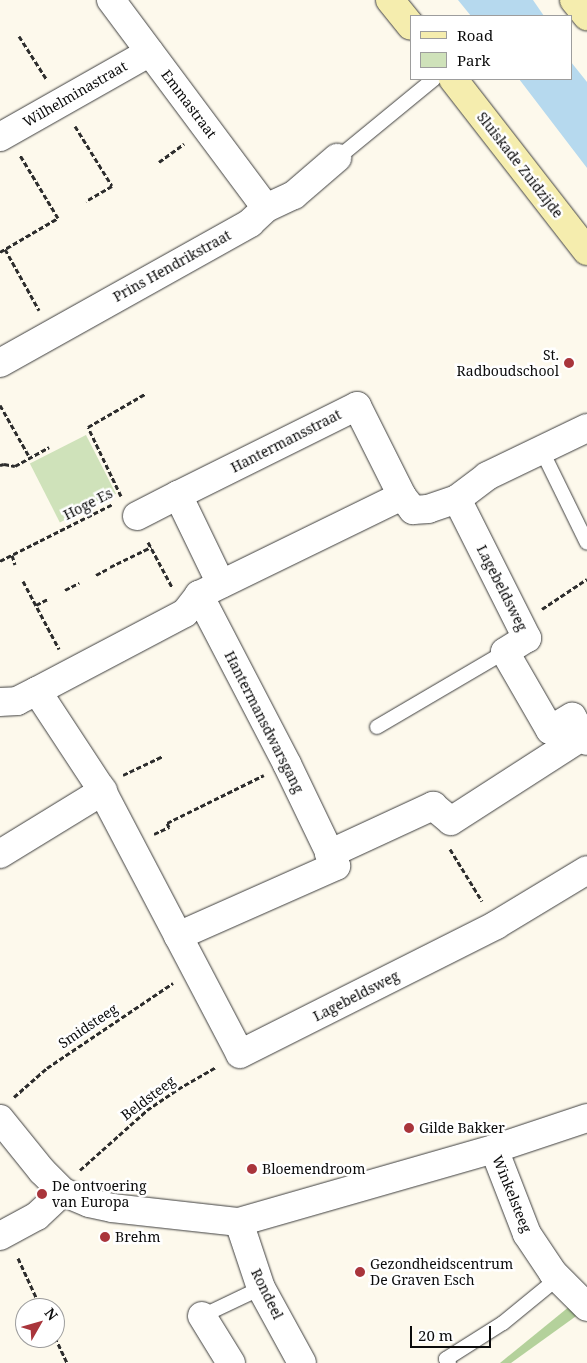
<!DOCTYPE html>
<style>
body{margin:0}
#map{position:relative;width:587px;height:1363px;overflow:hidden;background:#fdf9ec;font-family:"Noto Serif",serif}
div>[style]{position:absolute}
.green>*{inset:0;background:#cfe2ba;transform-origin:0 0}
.forest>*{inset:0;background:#b4d19b}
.water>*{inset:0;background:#b6d9ee}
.path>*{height:3px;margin-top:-1.5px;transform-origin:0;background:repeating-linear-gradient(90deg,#2d2d2d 0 5px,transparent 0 7.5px)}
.roads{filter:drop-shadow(0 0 1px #3e3e3e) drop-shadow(0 0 1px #3e3e3e)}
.lane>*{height:14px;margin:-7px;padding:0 7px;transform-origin:7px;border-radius:7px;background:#fff}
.street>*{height:28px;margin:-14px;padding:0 14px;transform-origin:14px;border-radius:14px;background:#fff}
.secondary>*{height:28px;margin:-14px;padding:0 14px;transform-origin:14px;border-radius:14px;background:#f5edae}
.dots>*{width:14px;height:14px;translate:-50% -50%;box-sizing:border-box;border:2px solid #fff;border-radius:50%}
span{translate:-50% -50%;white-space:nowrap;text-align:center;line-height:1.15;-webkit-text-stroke:5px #fff;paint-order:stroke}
.street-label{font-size:14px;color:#0b0b0b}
.poi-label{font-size:14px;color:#0b0b0b}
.right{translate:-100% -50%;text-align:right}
.left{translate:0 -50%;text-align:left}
.legend{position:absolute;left:410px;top:15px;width:162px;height:65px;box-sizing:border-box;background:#fff;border:1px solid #9d9d9d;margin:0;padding:6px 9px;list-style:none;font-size:15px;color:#0b0b0b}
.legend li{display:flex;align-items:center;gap:10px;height:25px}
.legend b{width:25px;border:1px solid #9d9d9d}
.north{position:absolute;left:15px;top:1298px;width:50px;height:50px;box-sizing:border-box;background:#fff;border:1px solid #9d9d9d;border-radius:50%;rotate:52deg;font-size:14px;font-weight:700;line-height:20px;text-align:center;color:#0b0b0b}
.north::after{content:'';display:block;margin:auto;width:18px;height:22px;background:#a9353b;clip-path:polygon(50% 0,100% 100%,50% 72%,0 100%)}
.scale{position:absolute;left:410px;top:1326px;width:81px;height:22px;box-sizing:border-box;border:2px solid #0b0b0b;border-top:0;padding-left:6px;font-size:15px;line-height:18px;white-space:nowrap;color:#0b0b0b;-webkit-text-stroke:4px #fff;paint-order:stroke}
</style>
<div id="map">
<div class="green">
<i style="left:86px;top:435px;width:66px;height:63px;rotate:63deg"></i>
</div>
<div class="forest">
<i style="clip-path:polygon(570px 1306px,579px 1314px,511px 1363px,500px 1363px)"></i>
</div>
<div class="water">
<i style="clip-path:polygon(458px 0,533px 0,544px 16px,471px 16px)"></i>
<i style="clip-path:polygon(571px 62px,587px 82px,587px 168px,519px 79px,571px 79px)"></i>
</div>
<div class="path">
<i style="left:19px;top:36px;width:52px;rotate:57.5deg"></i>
<i style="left:75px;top:126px;width:70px;rotate:58.3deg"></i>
<i style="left:112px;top:186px;width:30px;rotate:150deg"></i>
<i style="left:159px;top:162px;width:31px;rotate:-36deg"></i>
<i style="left:5px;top:249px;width:70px;rotate:60.9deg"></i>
<i style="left:0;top:252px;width:67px;rotate:-30.4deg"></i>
<i style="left:58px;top:218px;width:74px;rotate:-121.1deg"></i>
<i style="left:0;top:405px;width:61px;rotate:60.5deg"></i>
<i style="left:0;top:465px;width:4px;rotate:-14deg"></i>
<i style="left:4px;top:464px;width:11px;rotate:10deg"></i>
<i style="left:15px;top:466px;width:39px;rotate:-29deg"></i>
<i style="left:121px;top:496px;width:76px;rotate:-115.6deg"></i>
<i style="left:88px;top:427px;width:66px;rotate:-30.1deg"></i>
<i style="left:148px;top:542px;width:51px;rotate:61.9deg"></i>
<i style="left:12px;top:555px;width:10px;rotate:73deg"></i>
<i style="left:0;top:561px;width:127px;rotate:-26.8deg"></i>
<i style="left:110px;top:567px;width:46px;rotate:-26deg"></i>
<i style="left:96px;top:575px;width:15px;rotate:-28deg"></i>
<i style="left:23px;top:581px;width:77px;rotate:62.1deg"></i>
<i style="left:65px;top:590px;width:16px;rotate:-27deg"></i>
<i style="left:36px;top:605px;width:13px;rotate:-27deg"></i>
<i style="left:542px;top:609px;width:54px;rotate:-33.7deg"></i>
<i style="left:123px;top:775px;width:44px;rotate:-25.4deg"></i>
<i style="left:154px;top:834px;width:17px;rotate:-25deg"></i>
<i style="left:169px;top:827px;width:4px;rotate:-117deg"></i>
<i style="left:167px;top:823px;width:108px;rotate:-26.3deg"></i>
<i style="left:450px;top:849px;width:61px;rotate:58.4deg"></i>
<i style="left:14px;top:1097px;width:44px;rotate:-41.3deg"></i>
<i style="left:47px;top:1068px;width:152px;rotate:-34deg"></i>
<i style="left:80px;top:1170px;width:90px;rotate:-41.8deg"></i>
<i style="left:147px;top:1110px;width:37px;rotate:-34deg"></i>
<i style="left:178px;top:1089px;width:44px;rotate:-30.1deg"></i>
<i style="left:18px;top:1258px;width:55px;rotate:65.3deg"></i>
<i style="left:55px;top:1337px;width:29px;rotate:65deg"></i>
</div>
<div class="roads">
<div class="lane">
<i style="left:345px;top:152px;width:115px;rotate:-39.4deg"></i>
<i style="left:542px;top:451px;width:102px;rotate:63.9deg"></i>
<i style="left:377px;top:727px;width:148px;rotate:-30.4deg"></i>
<i style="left:198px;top:1318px;width:70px;rotate:-25.5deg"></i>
<i style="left:449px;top:1363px;width:5px;rotate:-127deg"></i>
<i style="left:446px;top:1359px;width:67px;rotate:-32.3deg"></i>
<i style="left:503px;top:1323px;width:71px;rotate:-39.3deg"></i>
</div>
<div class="street">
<i style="left:111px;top:0;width:259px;rotate:53.3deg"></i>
<i style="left:0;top:137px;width:172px;rotate:-29.5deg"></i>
<i style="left:0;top:363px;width:287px;rotate:-29.2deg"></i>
<i style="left:250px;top:223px;width:22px;rotate:-43deg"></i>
<i style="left:266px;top:208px;width:31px;rotate:-25deg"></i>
<i style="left:294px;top:195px;width:57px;rotate:-40.7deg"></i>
<i style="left:457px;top:499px;width:156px;rotate:63.3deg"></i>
<i style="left:527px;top:638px;width:26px;rotate:148deg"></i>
<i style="left:505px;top:652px;width:90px;rotate:60deg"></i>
<i style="left:550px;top:730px;width:26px;rotate:-31deg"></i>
<i style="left:572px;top:717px;width:28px;rotate:58deg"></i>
<i style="left:137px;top:516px;width:46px;rotate:-27.1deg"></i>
<i style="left:221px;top:584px;width:99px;rotate:-115.8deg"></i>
<i style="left:178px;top:495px;width:200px;rotate:-26.4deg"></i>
<i style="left:357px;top:406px;width:101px;rotate:63.4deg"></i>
<i style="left:37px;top:691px;width:115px;rotate:56.7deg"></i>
<i style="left:100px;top:787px;width:301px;rotate:62.3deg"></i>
<i style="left:240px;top:1054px;width:287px;rotate:-26.7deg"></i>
<i style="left:496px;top:925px;width:106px;rotate:-31.1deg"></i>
<i style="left:0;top:702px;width:17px;rotate:-3deg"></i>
<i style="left:17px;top:701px;width:22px;rotate:-27deg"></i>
<i style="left:37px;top:691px;width:167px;rotate:-27.8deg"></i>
<i style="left:185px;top:613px;width:23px;rotate:-52deg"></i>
<i style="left:199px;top:595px;width:226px;rotate:-26deg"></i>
<i style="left:402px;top:496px;width:18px;rotate:52deg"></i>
<i style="left:413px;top:510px;width:15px;rotate:-4deg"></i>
<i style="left:428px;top:509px;width:31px;rotate:-19deg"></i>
<i style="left:457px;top:499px;width:38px;rotate:-37deg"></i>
<i style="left:487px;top:476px;width:111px;rotate:-25.6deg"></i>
<i style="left:0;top:854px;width:121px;rotate:-31.5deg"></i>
<i style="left:329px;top:854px;width:115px;rotate:-24.8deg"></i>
<i style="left:433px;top:806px;width:23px;rotate:40deg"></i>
<i style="left:451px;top:821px;width:157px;rotate:-32.8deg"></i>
<i style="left:178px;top:936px;width:173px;rotate:-23.9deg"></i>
<i style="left:336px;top:866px;width:113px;rotate:-115.7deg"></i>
<i style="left:287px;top:764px;width:191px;rotate:-117.5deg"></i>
<i style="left:0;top:1119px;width:67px;rotate:51.1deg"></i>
<i style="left:42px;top:1171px;width:30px;rotate:45deg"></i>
<i style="left:63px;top:1192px;width:28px;rotate:23deg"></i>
<i style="left:89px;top:1203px;width:24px;rotate:12deg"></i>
<i style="left:112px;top:1208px;width:128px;rotate:6.3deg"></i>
<i style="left:239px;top:1222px;width:265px;rotate:-16deg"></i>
<i style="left:494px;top:1149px;width:98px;rotate:-18.4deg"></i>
<i style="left:494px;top:1149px;width:91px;rotate:68.8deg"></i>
<i style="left:527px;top:1234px;width:47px;rotate:56.3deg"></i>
<i style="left:553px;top:1273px;width:48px;rotate:45deg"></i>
<i style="left:239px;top:1222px;width:70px;rotate:71.6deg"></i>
<i style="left:261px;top:1288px;width:85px;rotate:61.3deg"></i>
<i style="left:0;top:1236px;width:42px;rotate:-28.4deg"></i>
<i style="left:37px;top:1216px;width:35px;rotate:-43deg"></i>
<i style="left:202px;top:1316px;width:55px;rotate:58.3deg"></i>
</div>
<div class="secondary">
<i style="left:390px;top:0;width:33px;rotate:51deg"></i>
<i style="left:574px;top:0;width:21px;rotate:51deg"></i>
<i style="left:453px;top:79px;width:218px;rotate:52.1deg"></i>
</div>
</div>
<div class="dots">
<i style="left:569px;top:363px;background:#a9353b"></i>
<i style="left:409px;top:1128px;background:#a9353b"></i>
<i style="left:252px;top:1169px;background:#a9353b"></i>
<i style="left:42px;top:1194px;background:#a9353b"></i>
<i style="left:105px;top:1237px;background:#a9353b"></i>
<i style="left:360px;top:1272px;background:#a9353b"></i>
</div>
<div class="street-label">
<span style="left:75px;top:94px;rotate:-30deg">Wilhelminastraat</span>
<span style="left:189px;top:104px;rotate:53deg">Emmastraat</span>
<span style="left:520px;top:165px;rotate:52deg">Sluiskade Zuidzijde</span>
<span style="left:172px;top:266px;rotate:-29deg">Prins Hendrikstraat</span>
<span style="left:286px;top:441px;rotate:-27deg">Hantermansstraat</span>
<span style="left:88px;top:504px;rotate:-27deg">Hoge Es</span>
<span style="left:502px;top:588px;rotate:63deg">Lagebeldsweg</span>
<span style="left:264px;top:722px;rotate:63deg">Hantermansdwarsgang</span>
<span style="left:356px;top:996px;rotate:-27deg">Lagebeldsweg</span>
<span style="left:88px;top:1026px;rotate:-34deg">Smidsteeg</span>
<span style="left:148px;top:1098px;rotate:-37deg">Beldsteeg</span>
<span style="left:512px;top:1194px;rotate:68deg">Winkelsteeg</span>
<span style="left:267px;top:1294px;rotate:64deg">Rondeel</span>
</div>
<div class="poi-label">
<span class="right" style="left:559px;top:363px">St.<br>Radboudschool</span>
<span class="left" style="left:419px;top:1128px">Gilde Bakker</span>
<span class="left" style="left:262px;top:1169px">Bloemendroom</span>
<span class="left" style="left:52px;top:1194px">De ontvoering<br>van Europa</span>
<span class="left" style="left:115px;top:1237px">Brehm</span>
<span class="left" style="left:370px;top:1272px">Gezondheidscentrum<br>De Graven Esch</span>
</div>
<ul class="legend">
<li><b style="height:6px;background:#f5edae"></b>Road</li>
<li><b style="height:14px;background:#cfe2ba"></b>Park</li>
</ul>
<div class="north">N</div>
<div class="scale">20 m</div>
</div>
